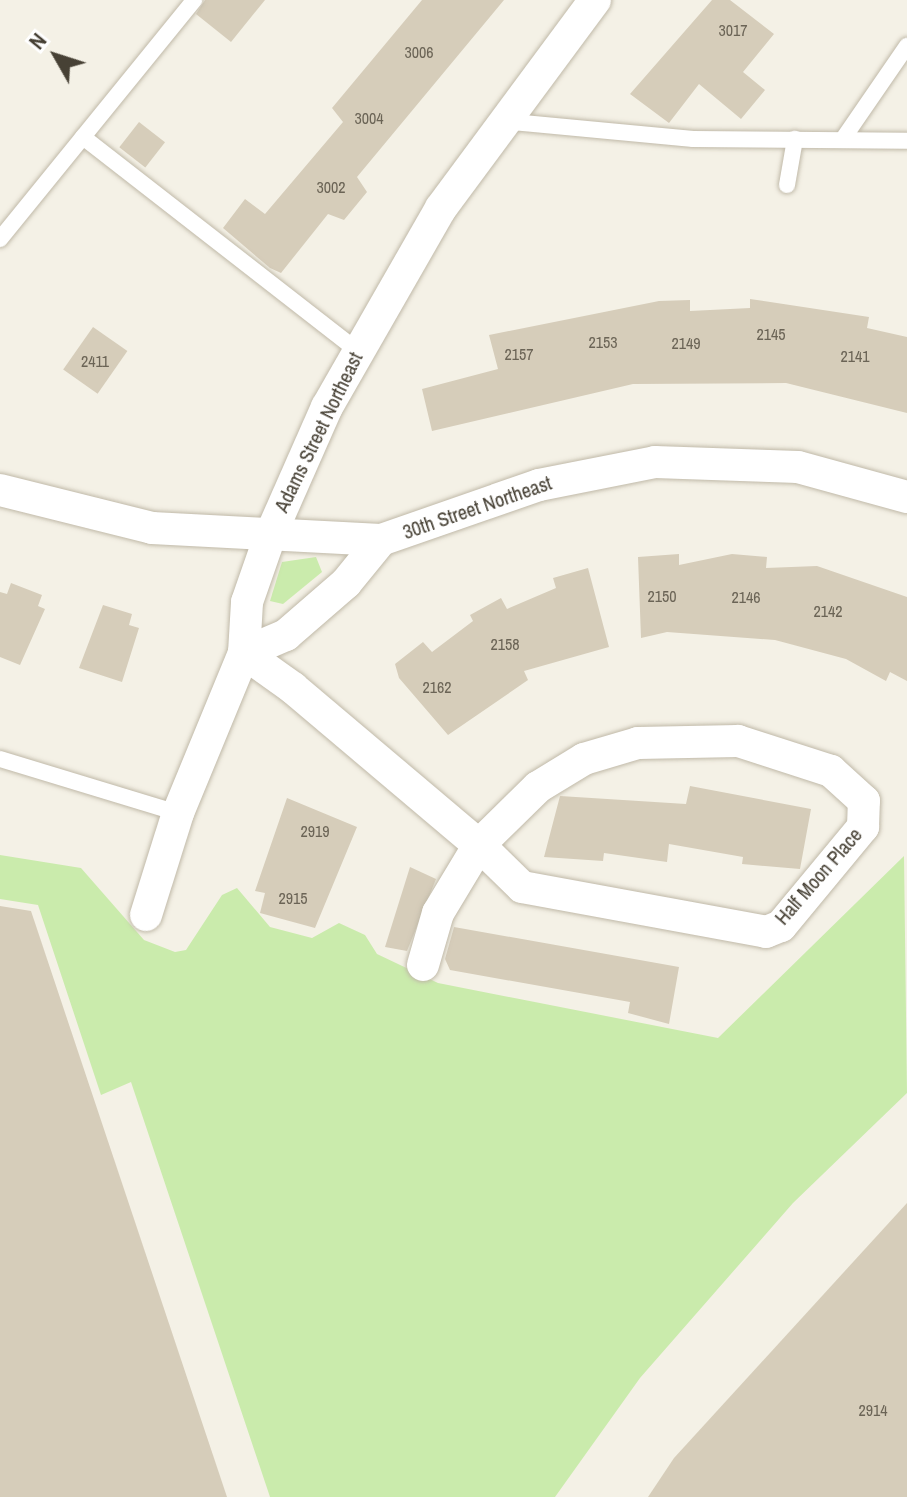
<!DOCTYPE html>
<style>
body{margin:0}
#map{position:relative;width:907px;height:1497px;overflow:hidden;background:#f4f1e6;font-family:"Archivo Narrow",sans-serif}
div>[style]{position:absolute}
.green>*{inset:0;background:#caebac}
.building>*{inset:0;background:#d6cdba;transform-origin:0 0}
.roads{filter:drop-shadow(0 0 2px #c0b9a8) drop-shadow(0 0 2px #c0b9a8)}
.lane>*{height:16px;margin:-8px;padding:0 8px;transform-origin:8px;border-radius:8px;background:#fff}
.street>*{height:32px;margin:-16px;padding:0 16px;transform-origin:16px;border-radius:16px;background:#fff}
span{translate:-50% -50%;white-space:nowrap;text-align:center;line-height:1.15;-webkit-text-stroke:7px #fff;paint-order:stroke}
.number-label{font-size:16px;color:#6b6456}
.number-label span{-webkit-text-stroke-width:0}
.street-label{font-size:20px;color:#474135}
.north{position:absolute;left:16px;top:16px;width:80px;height:80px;-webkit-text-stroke:6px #fff;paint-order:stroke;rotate:309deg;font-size:22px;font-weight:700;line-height:32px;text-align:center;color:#474135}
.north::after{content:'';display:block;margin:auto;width:28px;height:36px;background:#474135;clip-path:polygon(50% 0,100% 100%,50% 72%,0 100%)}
</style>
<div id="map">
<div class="green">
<i style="clip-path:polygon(316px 557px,322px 572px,283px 604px,270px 601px,282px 562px)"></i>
<i style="clip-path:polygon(0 855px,81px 868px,144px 940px,175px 952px,186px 950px,222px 895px,237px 888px,270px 927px,312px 938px,339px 923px,365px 935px,377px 954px,438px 983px,718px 1038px,904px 856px,907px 1093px,793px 1203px,640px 1378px,555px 1497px,270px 1497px,131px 1082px,101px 1095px,38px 905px,0 899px)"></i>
</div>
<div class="building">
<i style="clip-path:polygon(205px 0,265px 0,231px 42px,196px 14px)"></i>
<i style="clip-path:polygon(422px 0,504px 0,357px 177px,367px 192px,344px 220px,328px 214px,281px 273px,270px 268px,223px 228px,245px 199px,265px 214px,343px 122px,332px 108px)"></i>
<i style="clip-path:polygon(712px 0,730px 0,774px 34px,743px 72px,765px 90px,741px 119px,699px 84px,669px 123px,630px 94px)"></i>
<i style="left:139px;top:122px;width:33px;height:32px;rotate:38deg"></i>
<i style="clip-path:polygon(750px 299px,869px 317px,867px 328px,907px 337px,907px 413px,786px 383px,633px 384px,432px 431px,422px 389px,498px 369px,489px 335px,659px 301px,690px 300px,690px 311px,750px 308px)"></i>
<i style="left:93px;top:327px;width:42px;height:52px;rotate:35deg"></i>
<i style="clip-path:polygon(679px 554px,679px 565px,732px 554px,767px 557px,766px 568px,817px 566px,907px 597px,907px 681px,890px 672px,886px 681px,846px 659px,775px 640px,667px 632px,641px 638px,638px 557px)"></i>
<i style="clip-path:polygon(588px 568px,609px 647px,524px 671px,528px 680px,448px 735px,399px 678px,395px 664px,423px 642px,432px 652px,473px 621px,470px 615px,501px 598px,507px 609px,556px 588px,553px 578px)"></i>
<i style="clip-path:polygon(11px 583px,42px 595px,38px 606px,45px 609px,20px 665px,0 657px,0 592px,7px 594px)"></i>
<i style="clip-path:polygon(103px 605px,132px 614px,129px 625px,139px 628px,122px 682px,79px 668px)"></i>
<i style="clip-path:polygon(690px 786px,811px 809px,800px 869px,742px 864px,743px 857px,669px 844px,667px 862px,604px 853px,603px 861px,544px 857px,560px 796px,686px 804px)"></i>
<i style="clip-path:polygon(287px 798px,357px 827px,315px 928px,260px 913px,265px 893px,255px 891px)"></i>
<i style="clip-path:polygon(410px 867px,436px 879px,407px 951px,385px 947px)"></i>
<i style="clip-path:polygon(0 906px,31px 911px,227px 1497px,0 1497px)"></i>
<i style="clip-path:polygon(454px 927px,679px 967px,669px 1024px,628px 1013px,630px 1002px,450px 970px,445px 959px)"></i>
<i style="clip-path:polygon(907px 1203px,907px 1497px,648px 1497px,674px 1458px)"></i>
</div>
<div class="roads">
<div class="lane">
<i style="left:502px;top:121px;width:192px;rotate:5.4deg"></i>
<i style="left:693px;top:139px;width:214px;rotate:0.5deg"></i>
<i style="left:83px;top:137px;width:347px;rotate:37.9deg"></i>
<i style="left:843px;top:139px;width:113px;rotate:-55.5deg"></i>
<i style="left:787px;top:185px;width:47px;rotate:-80.1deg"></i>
<i style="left:0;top:239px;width:308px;rotate:-50.9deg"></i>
<i style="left:0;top:759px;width:186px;rotate:16.9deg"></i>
</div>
<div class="street">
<i style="left:0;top:490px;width:157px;rotate:14deg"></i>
<i style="left:152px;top:528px;width:229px;rotate:3deg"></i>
<i style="left:381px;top:540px;width:167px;rotate:-19.2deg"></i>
<i style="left:539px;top:485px;width:118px;rotate:-11.2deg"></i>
<i style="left:655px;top:462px;width:143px;rotate:2deg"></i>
<i style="left:798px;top:467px;width:113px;rotate:15.4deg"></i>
<i style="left:244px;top:653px;width:60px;rotate:35.5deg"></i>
<i style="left:293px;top:688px;width:243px;rotate:40.2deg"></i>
<i style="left:479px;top:845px;width:60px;rotate:44.3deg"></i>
<i style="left:522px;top:887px;width:248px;rotate:10.4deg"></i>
<i style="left:766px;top:932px;width:16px;rotate:-22deg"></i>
<i style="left:781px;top:926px;width:129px;rotate:-50.4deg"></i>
<i style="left:863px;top:827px;width:26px;rotate:-88deg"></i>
<i style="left:864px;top:801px;width:45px;rotate:-137.7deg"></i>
<i style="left:831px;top:771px;width:98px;rotate:-162.1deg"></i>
<i style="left:738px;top:741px;width:100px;rotate:178.9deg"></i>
<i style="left:638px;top:743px;width:56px;rotate:163.5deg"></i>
<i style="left:584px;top:759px;width:54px;rotate:148.7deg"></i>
<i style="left:538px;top:787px;width:83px;rotate:135.5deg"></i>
<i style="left:479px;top:845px;width:79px;rotate:121.1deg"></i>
<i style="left:438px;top:913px;width:54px;rotate:106.1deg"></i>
<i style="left:244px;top:653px;width:46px;rotate:-23.2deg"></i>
<i style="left:286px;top:635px;width:79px;rotate:-40.9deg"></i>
<i style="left:346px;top:583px;width:55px;rotate:-50.9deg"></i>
<i style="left:146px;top:915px;width:107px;rotate:-72.6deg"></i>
<i style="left:178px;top:813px;width:173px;rotate:-67.6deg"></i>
<i style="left:244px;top:653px;width:51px;rotate:-86.6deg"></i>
<i style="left:247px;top:602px;width:70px;rotate:-70.8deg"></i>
<i style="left:270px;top:536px;width:141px;rotate:-66.2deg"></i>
<i style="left:327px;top:407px;width:229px;rotate:-60.2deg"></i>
<i style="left:441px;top:208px;width:259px;rotate:-53.5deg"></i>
</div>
</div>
<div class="number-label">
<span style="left:733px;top:30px">3017</span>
<span style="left:419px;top:52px">3006</span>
<span style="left:369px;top:118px">3004</span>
<span style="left:331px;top:187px">3002</span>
<span style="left:771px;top:334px">2145</span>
<span style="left:603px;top:342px">2153</span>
<span style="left:686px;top:343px">2149</span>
<span style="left:519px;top:354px">2157</span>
<span style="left:855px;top:356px">2141</span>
<span style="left:95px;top:361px">2411</span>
<span style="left:662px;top:596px">2150</span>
<span style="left:746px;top:597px">2146</span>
<span style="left:828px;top:611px">2142</span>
<span style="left:505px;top:644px">2158</span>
<span style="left:437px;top:687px">2162</span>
<span style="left:315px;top:831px">2919</span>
<span style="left:293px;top:898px">2915</span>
<span style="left:873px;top:1410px">2914</span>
</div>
<div class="street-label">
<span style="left:318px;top:432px;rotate:-64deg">Adams Street Northeast</span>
<span style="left:477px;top:507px;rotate:-19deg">30th Street Northeast</span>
<span style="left:818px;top:876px;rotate:-49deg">Half Moon Place</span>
</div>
<div class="north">N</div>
</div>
